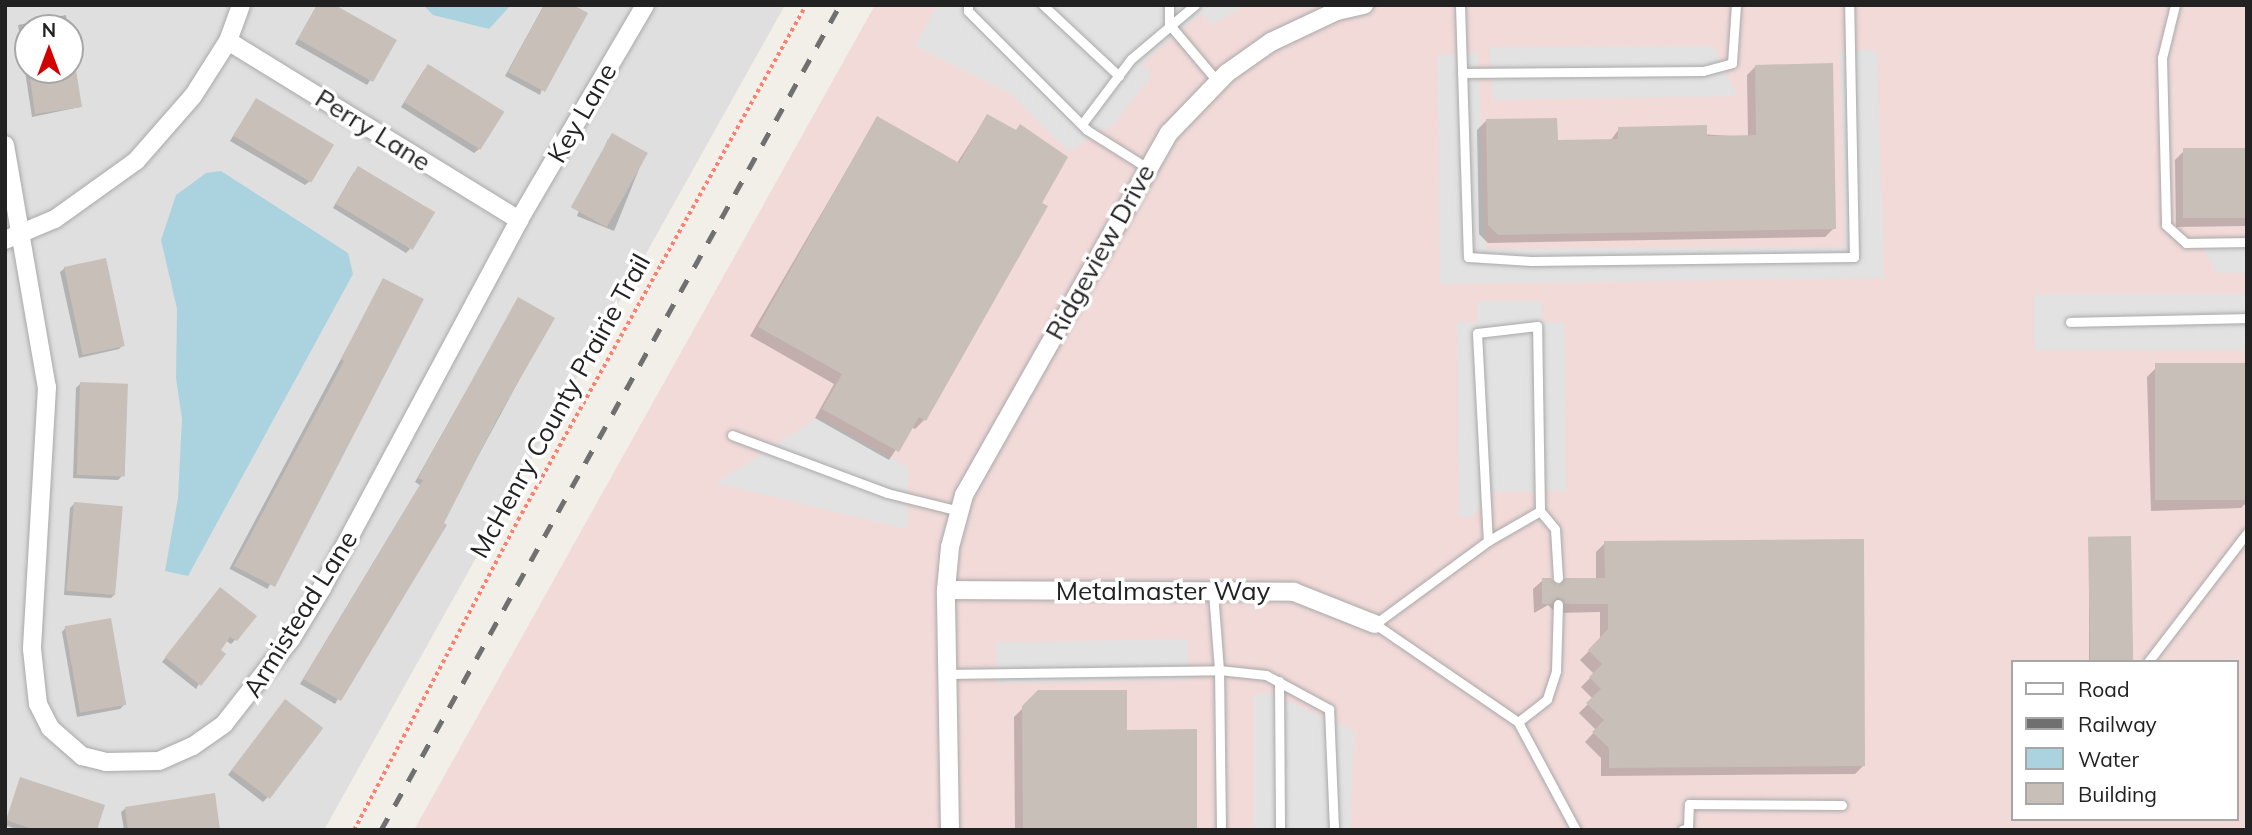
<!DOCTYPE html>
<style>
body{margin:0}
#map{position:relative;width:2252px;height:835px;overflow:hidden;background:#f2efe9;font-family:Mulish,sans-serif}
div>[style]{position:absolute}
.residential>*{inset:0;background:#e0dfdf}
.commercial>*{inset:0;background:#f2dad9}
.parking>*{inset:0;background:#e2e2e2;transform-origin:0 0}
.water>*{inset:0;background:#aad3df}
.shadow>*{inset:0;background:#0003;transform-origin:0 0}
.building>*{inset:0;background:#c7bfb8;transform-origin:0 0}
.path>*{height:3.5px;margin-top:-1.75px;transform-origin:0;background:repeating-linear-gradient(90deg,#fa8072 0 3.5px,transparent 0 7px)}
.roads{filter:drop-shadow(0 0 2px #a9a9a9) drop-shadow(0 0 2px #a9a9a9)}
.lane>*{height:9px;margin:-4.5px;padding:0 4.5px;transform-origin:4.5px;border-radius:4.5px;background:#fff}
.street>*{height:18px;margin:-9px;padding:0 9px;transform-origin:9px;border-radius:9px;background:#fff}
.rail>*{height:5px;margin-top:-2.5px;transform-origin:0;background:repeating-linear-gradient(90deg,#707070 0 14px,transparent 0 28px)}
span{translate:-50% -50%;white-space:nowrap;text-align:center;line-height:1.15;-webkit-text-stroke:7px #fff;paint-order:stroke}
.street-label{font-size:26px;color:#222}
.frame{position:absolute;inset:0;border:7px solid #222;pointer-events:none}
.legend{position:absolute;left:2011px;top:660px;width:228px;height:161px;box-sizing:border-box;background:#fff;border:2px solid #a7a7a7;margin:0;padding:9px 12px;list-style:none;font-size:21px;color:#222}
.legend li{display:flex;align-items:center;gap:14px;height:35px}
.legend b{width:35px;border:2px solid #a7a7a7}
.north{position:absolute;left:14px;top:14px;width:70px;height:70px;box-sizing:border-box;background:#fff;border:2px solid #a7a7a7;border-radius:50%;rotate:0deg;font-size:19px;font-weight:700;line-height:28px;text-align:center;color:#222}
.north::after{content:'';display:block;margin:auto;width:24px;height:32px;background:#d40000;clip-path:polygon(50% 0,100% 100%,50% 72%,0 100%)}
</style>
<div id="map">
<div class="residential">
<i style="clip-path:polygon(evenodd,5px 5px,785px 5px,324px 830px,5px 830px,5px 5px,28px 28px,70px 28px,70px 70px,28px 70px,28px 28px)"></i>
</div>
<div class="commercial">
<i style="clip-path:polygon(evenodd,875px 5px,2247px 5px,2247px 830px,414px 830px,875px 5px,2012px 662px,2236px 662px,2236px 819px,2012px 819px,2012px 662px)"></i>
</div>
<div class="parking">
<i style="clip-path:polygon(938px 5px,1246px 5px,1211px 25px,1201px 13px,1142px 64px,1152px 75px,1115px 123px,1069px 152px,1011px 94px,915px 46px)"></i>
<i style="clip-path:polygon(1713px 46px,1737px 96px,1493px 100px,1489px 47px)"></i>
<i style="clip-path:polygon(1840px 50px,1877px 50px,1884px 278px,1440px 284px,1438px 55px,1478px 52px,1486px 249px,1845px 247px)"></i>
<i style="clip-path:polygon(2203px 247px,2247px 247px,2247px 273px,2217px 273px)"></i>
<i style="left:2247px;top:294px;width:56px;height:213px;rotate:90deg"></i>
<i style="clip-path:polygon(1478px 301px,1542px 301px,1542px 321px,1565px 323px,1566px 491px,1496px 492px,1471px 517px,1459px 516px,1457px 322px,1477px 322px)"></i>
<i style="clip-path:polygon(819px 417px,908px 467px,907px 529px,716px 483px)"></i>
<i style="left:1188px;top:639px;width:41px;height:192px;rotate:89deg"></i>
<i style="clip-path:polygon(1270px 693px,1354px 731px,1350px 830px,1254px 830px,1254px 695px)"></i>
</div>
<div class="water">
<i style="clip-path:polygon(423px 5px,511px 5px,489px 29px,433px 15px)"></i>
<i style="clip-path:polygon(221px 171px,348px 253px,353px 274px,188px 576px,165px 571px,178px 498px,182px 419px,176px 378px,177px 309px,161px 240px,176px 195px,206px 173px)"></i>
</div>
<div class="shadow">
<i style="clip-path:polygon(317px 5px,332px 5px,395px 41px,367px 85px,295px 44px)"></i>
<i style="clip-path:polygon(544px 5px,569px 5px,540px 95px,505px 76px)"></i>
<i style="clip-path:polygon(66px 15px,68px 28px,28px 28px,28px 70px,70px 70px,70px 40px,80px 107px,32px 117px,18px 25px)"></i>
<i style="clip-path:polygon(1756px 66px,1834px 228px,1825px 237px,1488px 243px,1479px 234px,1477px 130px,1486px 121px,1556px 142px,1610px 141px,1619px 129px,1748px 137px,1747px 75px)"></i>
<i style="clip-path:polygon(424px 70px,479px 149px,474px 153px,401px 107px)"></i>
<i style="clip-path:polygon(253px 104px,310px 181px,305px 185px,230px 141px)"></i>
<i style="clip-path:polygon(987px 116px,1045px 207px,924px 420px,915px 429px,911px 427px,889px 460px,815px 418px,834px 384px,750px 336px,877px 118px,957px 163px)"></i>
<i style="left:608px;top:139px;width:40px;height:83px;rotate:22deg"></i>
<i style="clip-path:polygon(2247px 150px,2247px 226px,2176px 227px,2175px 160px,2184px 151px)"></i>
<i style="clip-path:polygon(354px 172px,410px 249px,406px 253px,333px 208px)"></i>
<i style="clip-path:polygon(65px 268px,123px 345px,119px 349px,79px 358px,60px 272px)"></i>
<i style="left:383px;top:280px;width:43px;height:327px;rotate:28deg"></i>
<i style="clip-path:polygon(518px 299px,552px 319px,442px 523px,335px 704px,300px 684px,420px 485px,415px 482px)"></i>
<i style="clip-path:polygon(2156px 368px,2247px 409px,2247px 502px,2241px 508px,2151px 511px,2147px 377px)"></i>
<i style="clip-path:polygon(81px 383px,122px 476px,118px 480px,73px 478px,76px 388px)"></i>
<i style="clip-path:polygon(74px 504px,115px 594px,111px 598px,64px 595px,70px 508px)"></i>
<i style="clip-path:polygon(2089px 538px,2132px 662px,2089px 662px)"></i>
<i style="clip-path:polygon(1605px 543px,1864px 765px,1855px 774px,1601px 776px,1601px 758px,1585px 742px,1596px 730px,1579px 713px,1593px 699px,1581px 687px,1594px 674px,1580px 660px,1600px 640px,1600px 612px,1556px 613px,1548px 605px,1534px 613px,1533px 589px,1543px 580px,1558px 587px,1596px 580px,1596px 552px)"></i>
<i style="clip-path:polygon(216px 594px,236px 639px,231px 644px,225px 640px,196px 689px,162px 662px)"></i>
<i style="clip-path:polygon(66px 627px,124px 705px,120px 709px,77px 717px,62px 632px)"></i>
<i style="clip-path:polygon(1039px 692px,1125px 731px,1195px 830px,1015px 830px,1014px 717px)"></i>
<i style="clip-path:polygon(281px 706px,267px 798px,263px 802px,228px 775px)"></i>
<i style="clip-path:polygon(21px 779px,95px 830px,19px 830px,5px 825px)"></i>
<i style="clip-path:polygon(126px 808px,219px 830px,124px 830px,121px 812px)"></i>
</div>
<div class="building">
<i style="clip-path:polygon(317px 5px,335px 5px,397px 40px,373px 82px,298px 39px)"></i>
<i style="clip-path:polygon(544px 5px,573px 5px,588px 13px,545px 92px,508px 72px)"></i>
<i style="clip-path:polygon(1833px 63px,1836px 229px,1498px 235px,1488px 225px,1486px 119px,1557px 118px,1558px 140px,1618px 139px,1618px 127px,1707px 125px,1707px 136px,1756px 135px,1755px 65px)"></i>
<i style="left:428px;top:64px;width:90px;height:45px;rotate:32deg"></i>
<i style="clip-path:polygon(29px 70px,76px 70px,82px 107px,35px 114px)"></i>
<i style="left:256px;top:98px;width:91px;height:44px;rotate:31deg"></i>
<i style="clip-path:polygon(987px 114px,1016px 130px,1020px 124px,1068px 157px,1042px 203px,1048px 206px,926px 421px,919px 417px,899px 452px,822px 409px,842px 374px,758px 327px,877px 116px,959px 163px)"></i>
<i style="left:612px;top:133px;width:41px;height:85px;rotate:29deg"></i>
<i style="left:2247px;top:148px;width:70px;height:64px;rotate:90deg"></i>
<i style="left:358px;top:166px;width:90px;height:44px;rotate:31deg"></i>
<i style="left:106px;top:258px;width:90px;height:43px;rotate:78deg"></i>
<i style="clip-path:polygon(383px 278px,424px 299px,275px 587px,234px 566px,344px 361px,341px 359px)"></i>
<i style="clip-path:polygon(518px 297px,555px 318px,498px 417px,444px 523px,447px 525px,341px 701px,303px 679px,423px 480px,418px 478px)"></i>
<i style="left:2247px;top:363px;width:137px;height:92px;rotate:90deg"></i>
<i style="left:80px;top:382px;width:48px;height:93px;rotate:2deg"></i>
<i style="left:74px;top:502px;width:49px;height:89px;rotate:5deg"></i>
<i style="left:2131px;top:536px;width:126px;height:43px;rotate:89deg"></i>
<i style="clip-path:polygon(1864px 539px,1865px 766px,1609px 768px,1609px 748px,1592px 732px,1604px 720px,1586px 703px,1601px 689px,1589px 677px,1602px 664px,1588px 650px,1608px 629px,1608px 604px,1565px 604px,1558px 597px,1551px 604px,1542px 604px,1542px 578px,1551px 578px,1558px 585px,1565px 578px,1605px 578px,1604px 541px)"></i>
<i style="clip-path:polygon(220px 587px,257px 616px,237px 641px,230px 637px,221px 650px,226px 654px,201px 686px,165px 657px)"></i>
<i style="left:111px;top:618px;width:88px;height:47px;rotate:80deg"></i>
<i style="clip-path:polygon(1038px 690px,1127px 690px,1127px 730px,1197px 729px,1197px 830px,1023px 830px,1022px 706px)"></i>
<i style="left:285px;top:699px;width:48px;height:89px;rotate:37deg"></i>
<i style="clip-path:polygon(20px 777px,105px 805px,97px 830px,35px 830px,6px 820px)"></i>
<i style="clip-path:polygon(215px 793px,220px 830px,128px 830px,125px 807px)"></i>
</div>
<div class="path">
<i style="left:354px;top:830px;width:351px;rotate:-62.1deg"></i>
<i style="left:518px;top:520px;width:590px;rotate:-60.79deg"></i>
</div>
<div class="roads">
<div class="lane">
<i style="left:968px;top:5px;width:6px;rotate:90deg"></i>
<i style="left:968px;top:11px;width:168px;rotate:45deg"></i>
<i style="left:1087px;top:130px;width:70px;rotate:32.1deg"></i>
<i style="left:1043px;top:5px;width:104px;rotate:43.1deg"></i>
<i style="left:1169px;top:5px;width:19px;rotate:90deg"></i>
<i style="left:1169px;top:24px;width:76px;rotate:49.8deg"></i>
<i style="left:1460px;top:5px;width:252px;rotate:88.2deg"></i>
<i style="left:1468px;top:257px;width:63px;rotate:3.6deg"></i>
<i style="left:1531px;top:261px;width:323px;rotate:-0.7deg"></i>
<i style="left:1854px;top:257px;width:252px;rotate:-91.1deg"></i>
<i style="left:2175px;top:5px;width:55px;rotate:103.8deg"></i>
<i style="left:2162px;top:58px;width:167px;rotate:88.6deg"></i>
<i style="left:2166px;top:225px;width:27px;rotate:42deg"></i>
<i style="left:2186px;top:243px;width:61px;rotate:-0.9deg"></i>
<i style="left:1462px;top:73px;width:241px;rotate:-0.5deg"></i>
<i style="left:1703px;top:71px;width:30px;rotate:-15deg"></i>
<i style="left:1732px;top:63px;width:58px;rotate:-86.1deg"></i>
<i style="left:1082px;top:124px;width:81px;rotate:-53deg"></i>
<i style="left:1131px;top:59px;width:84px;rotate:-40.2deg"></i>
<i style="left:2070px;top:322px;width:177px;rotate:-1.3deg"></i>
<i style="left:732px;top:435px;width:165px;rotate:20.5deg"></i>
<i style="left:887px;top:493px;width:75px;rotate:13.9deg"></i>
<i style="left:1540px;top:511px;width:23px;rotate:50deg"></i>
<i style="left:1555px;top:529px;width:49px;rotate:86.5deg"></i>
<i style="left:1488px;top:541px;width:60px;rotate:-30deg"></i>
<i style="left:1540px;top:511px;width:185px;rotate:-90.9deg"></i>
<i style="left:1537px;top:326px;width:60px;rotate:173.3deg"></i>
<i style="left:1477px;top:333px;width:208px;rotate:87deg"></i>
<i style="left:1488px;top:541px;width:140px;rotate:143.7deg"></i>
<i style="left:1375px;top:624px;width:173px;rotate:34.4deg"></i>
<i style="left:1518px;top:722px;width:37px;rotate:-38deg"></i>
<i style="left:1547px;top:699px;width:29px;rotate:-72deg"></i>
<i style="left:1556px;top:671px;width:67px;rotate:-88.3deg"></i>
<i style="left:2148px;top:662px;width:163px;rotate:-52.5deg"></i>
<i style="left:949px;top:674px;width:270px;rotate:-0.8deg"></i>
<i style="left:1219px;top:670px;width:78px;rotate:-94.4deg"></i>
<i style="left:1279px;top:681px;width:149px;rotate:89.6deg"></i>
<i style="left:1518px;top:722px;width:123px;rotate:61.8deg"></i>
<i style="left:1221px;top:830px;width:160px;rotate:-90.7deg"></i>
<i style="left:1219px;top:670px;width:47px;rotate:6.1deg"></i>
<i style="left:1266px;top:675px;width:72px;rotate:28.4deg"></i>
<i style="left:1329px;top:709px;width:121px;rotate:87.6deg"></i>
<i style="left:1682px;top:830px;width:6px;rotate:-18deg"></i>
<i style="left:1688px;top:828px;width:24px;rotate:-88deg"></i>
<i style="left:1689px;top:804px;width:153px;rotate:0.4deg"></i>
</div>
<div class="street">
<i style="left:228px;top:41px;width:342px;rotate:31.6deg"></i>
<i style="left:5px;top:145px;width:246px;rotate:80.2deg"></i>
<i style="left:47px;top:387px;width:262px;rotate:93.3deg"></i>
<i style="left:32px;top:649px;width:55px;rotate:83.8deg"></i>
<i style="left:38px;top:704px;width:27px;rotate:63deg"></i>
<i style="left:50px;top:728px;width:43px;rotate:41.2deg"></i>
<i style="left:82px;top:756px;width:25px;rotate:14deg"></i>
<i style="left:106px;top:762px;width:53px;rotate:-1.1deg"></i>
<i style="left:159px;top:761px;width:37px;rotate:-24deg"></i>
<i style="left:193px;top:746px;width:38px;rotate:-35deg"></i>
<i style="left:224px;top:724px;width:108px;rotate:-51.8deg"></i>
<i style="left:291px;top:639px;width:60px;rotate:-58.7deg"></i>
<i style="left:322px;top:588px;width:417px;rotate:-61.8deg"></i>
<i style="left:519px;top:220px;width:249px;rotate:-59.6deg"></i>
<i style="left:5px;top:240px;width:54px;rotate:-22.8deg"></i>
<i style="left:55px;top:219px;width:100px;rotate:-35.6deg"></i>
<i style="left:136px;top:161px;width:86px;rotate:-48.8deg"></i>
<i style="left:193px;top:96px;width:65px;rotate:-57.5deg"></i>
<i style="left:228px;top:41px;width:38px;rotate:-70deg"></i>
<i style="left:946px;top:590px;width:348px;rotate:0.3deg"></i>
<i style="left:1294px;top:592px;width:87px;rotate:21.6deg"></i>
<i style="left:950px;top:830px;width:240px;rotate:-91deg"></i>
<i style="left:946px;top:590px;width:43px;rotate:-84.7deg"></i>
<i style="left:950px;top:547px;width:54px;rotate:-74.9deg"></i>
<i style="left:964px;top:495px;width:416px;rotate:-60.5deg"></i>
<i style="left:1169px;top:133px;width:83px;rotate:-46deg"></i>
<i style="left:1227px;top:73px;width:54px;rotate:-35.2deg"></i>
<i style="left:1271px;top:42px;width:73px;rotate:-25.2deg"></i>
<i style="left:1337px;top:11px;width:28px;rotate:-13deg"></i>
</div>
</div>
<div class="rail">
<i style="left:381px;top:830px;width:944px;rotate:-60.91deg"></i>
</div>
<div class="street-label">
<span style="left:582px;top:113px;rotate:-60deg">Key Lane</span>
<span style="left:373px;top:130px;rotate:32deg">Perry Lane</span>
<span style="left:1100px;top:252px;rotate:-61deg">Ridgeview Drive</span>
<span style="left:560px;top:406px;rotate:-61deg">McHenry County Prairie Trail</span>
<span style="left:1163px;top:591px">Metalmaster Way</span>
<span style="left:300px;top:614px;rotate:-58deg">Armistead Lane</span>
</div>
<div class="frame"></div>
<ul class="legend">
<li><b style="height:9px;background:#fff"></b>Road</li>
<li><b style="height:9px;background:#707070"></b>Railway</li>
<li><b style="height:19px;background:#aad3df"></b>Water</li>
<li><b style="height:19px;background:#c7bfb8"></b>Building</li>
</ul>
<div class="north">N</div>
</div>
